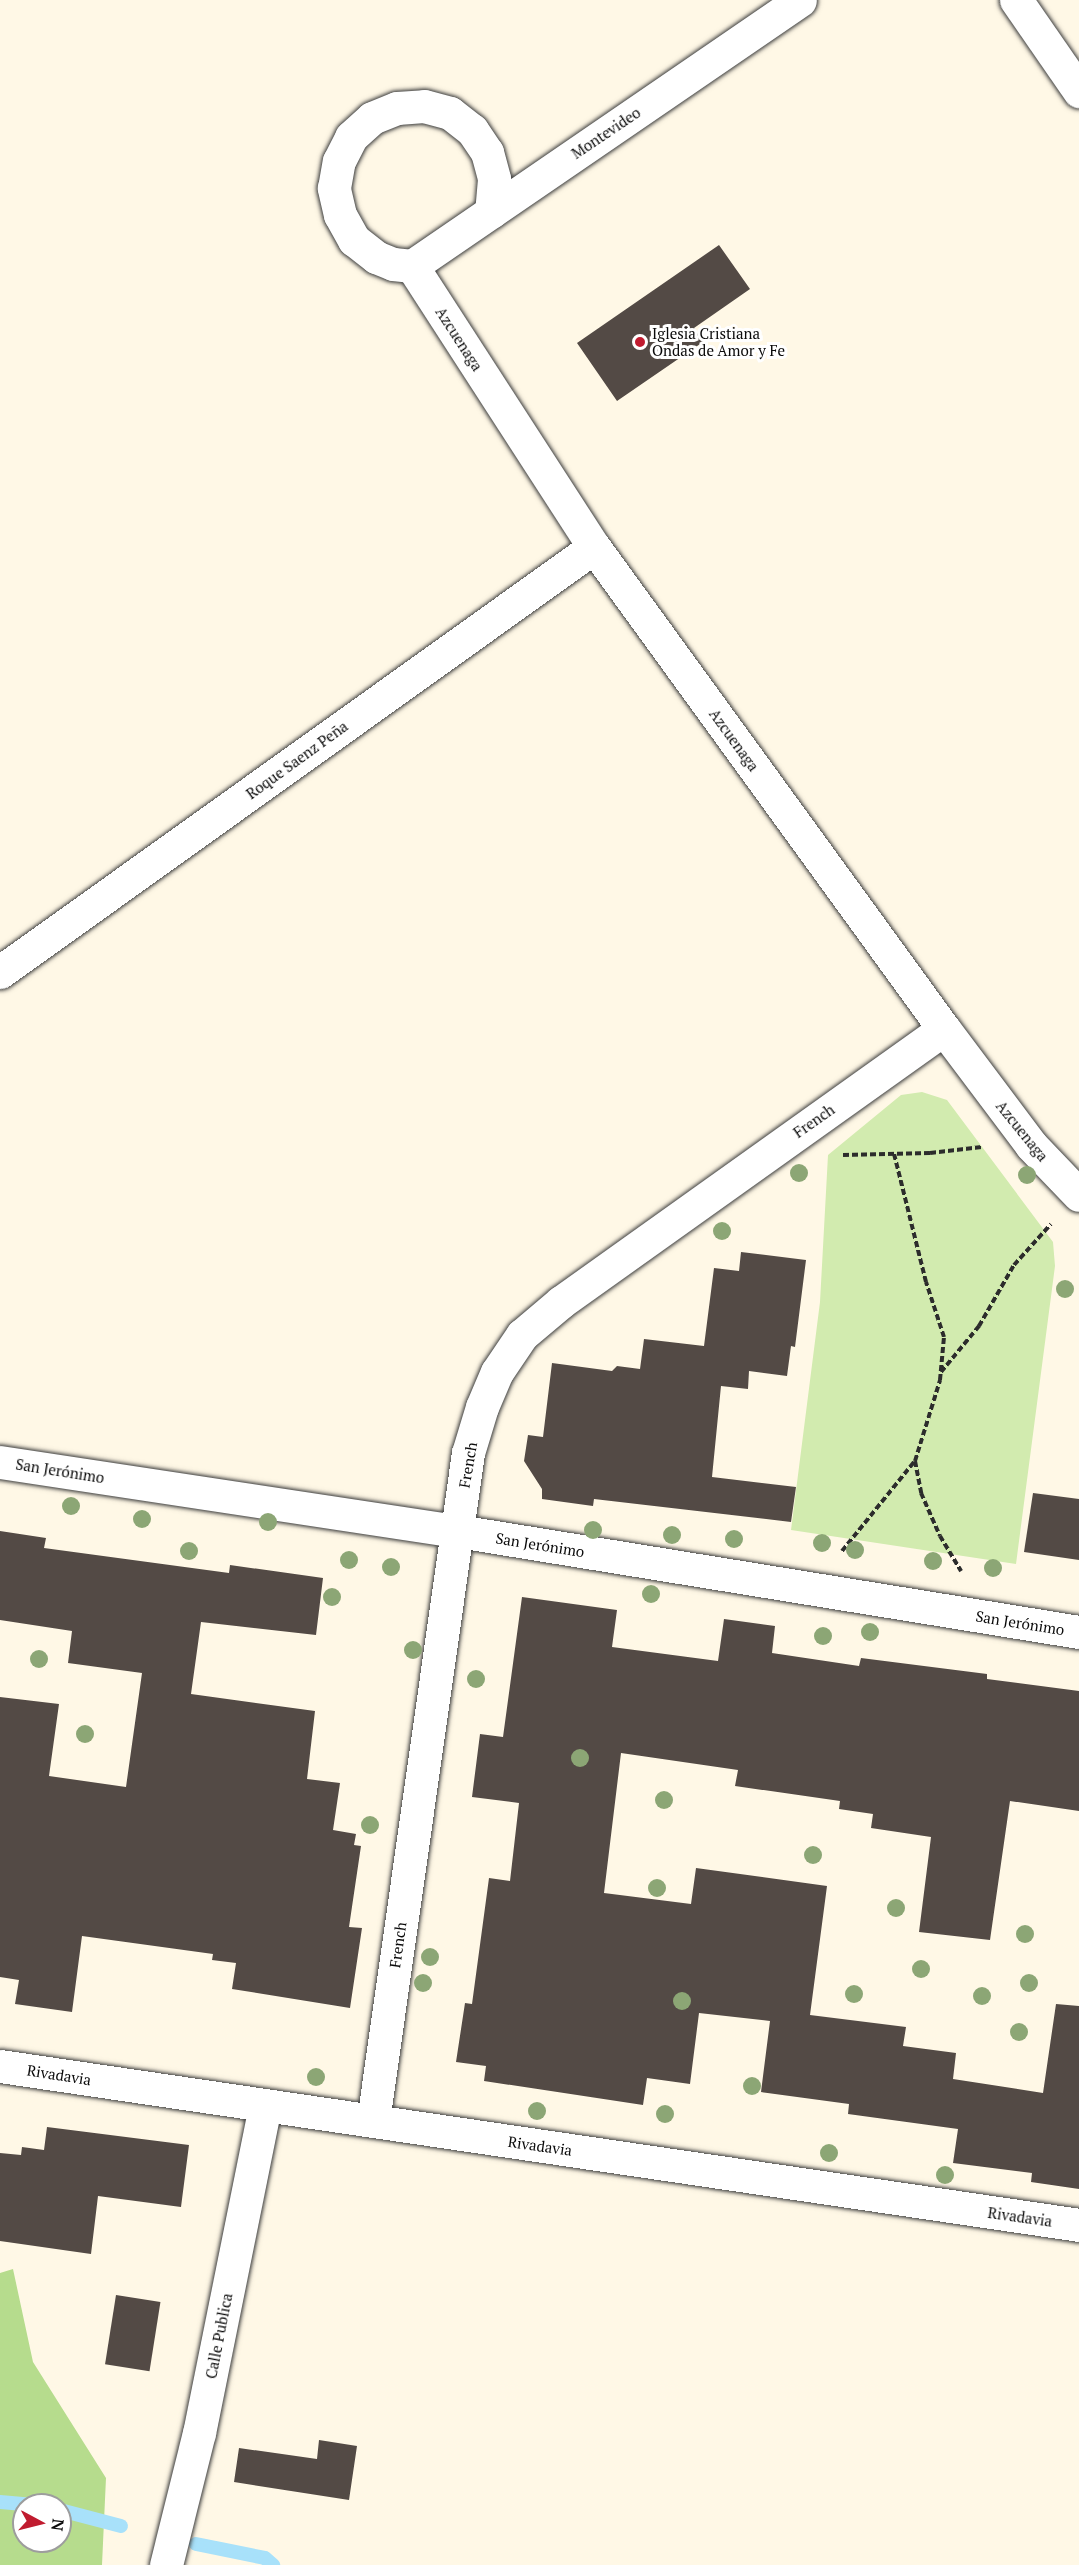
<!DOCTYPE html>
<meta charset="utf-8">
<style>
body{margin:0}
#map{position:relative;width:1079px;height:2565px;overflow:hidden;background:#fff8e6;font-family:"PT Serif",serif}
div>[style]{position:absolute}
.green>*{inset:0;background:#d2ebaf}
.forest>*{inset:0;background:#b6dc8d}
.stream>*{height:14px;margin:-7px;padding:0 7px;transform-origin:7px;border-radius:7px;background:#a8e1fa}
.building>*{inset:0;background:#534a45;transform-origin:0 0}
.path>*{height:4px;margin-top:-2px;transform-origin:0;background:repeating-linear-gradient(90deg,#2c2c2c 0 6px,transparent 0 9px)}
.roads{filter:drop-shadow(0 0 2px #3d3d3d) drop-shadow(0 0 2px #3d3d3d)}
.street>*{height:33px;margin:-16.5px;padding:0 16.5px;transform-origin:16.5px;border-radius:16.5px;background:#fff}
.trees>*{width:18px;height:18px;margin:-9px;border-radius:50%;background:#8ca675}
.dots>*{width:16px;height:16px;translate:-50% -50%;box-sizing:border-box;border:3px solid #fff;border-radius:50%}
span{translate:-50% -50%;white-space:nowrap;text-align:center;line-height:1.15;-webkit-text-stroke:6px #fff;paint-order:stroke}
.street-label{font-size:15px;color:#0a0a0a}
.poi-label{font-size:15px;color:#0a0a0a}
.left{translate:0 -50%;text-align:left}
.north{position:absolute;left:12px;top:2493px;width:60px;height:60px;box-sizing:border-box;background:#fff;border:2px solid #9d9d9d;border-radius:50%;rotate:97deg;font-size:16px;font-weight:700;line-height:24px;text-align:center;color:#0a0a0a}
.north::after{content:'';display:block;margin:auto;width:21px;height:27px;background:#c01b2f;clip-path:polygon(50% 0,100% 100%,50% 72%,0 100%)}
</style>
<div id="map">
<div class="green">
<i style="clip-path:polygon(922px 1092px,947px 1100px,1053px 1242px,1055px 1266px,1016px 1564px,791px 1530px,820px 1302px,828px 1155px,901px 1095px)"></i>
</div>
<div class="forest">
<i style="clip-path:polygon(evenodd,13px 2269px,33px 2362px,106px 2478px,102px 2565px,0 2565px,0 2273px,13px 2269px,24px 2505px,60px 2505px,60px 2541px,24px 2541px,24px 2505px)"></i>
</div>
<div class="stream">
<i style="left:0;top:2502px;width:37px;rotate:5deg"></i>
<i style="left:60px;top:2510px;width:63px;rotate:14.7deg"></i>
<i style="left:196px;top:2544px;width:70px;rotate:11.5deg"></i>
<i style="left:265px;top:2558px;width:11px;rotate:41deg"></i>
</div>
<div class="building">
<i style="clip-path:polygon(719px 245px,750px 289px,694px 328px,703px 342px,617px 401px,577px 343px)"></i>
<i style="clip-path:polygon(741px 1252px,806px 1260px,795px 1347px,791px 1346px,787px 1376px,749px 1371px,748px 1389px,721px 1386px,712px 1477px,796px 1487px,791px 1522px,594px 1499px,593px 1506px,542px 1499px,542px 1489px,524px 1461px,528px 1435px,543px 1437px,552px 1363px,612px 1371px,617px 1366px,640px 1369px,644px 1339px,704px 1346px,714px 1268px,739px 1271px)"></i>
<i style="clip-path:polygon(1033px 1493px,1079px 1499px,1079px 1560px,1024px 1552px)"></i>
<i style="clip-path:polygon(0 1531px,46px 1538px,44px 1548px,229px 1573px,230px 1565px,323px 1578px,316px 1635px,201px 1622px,191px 1694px,315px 1711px,307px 1779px,340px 1783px,333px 1830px,356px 1834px,354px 1845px,361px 1846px,349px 1927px,362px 1928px,350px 2008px,232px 1989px,236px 1963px,212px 1960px,213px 1954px,82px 1936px,72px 2012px,15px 2004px,19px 1980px,0 1977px,0 1697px,59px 1704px,49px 1776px,126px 1787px,142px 1673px,68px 1663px,72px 1631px,0 1620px)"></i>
<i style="clip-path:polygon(522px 1597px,617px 1610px,612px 1647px,718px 1661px,724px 1619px,775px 1626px,772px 1653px,859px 1666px,861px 1658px,987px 1674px,987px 1679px,1079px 1691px,1079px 1811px,1010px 1801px,990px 1940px,919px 1932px,931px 1837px,871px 1828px,873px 1814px,839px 1809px,840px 1801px,735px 1786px,738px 1770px,621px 1753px,604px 1893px,691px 1904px,696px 1868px,827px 1886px,810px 2015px,906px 2027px,903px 2046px,956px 2053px,953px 2079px,1043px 2093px,1056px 2004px,1079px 2006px,1079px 2189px,1031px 2182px,1032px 2173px,953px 2163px,958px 2129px,848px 2114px,849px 2104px,761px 2092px,770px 2021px,699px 2013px,690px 2084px,647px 2078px,643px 2105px,484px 2081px,486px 2066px,456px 2062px,465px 2003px,472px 2004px,489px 1878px,510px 1881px,519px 1803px,472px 1797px,480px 1734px,503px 1737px)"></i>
<i style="clip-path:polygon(47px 2127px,189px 2145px,181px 2207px,98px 2196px,91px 2254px,0 2241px,0 2153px,21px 2155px,22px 2147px,44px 2150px)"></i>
<i style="left:116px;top:2295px;width:45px;height:70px;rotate:9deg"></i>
<i style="clip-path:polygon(319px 2440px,357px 2446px,349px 2500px,234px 2482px,239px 2448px,317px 2459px)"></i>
</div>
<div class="path">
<i style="left:843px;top:1155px;width:87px;rotate:-1.3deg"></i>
<i style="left:930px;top:1153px;width:52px;rotate:-6.6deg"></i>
<i style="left:941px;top:1372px;width:60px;rotate:-50.4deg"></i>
<i style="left:979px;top:1326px;width:70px;rotate:-60.2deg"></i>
<i style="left:1014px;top:1265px;width:55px;rotate:-47.9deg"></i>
<i style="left:915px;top:1461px;width:33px;rotate:79deg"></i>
<i style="left:921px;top:1493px;width:47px;rotate:66.2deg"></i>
<i style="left:940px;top:1536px;width:41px;rotate:59deg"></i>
<i style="left:842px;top:1551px;width:116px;rotate:-51deg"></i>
<i style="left:915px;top:1461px;width:85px;rotate:-72.8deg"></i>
<i style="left:940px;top:1380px;width:43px;rotate:-84.7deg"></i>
<i style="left:944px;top:1337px;width:58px;rotate:-108.1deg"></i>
<i style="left:926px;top:1282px;width:132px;rotate:-104deg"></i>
</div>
<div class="roads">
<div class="street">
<i style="left:1016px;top:0;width:111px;rotate:55.3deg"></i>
<i style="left:412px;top:266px;width:335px;rotate:57.1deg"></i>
<i style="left:594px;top:547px;width:596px;rotate:54.02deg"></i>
<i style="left:944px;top:1029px;width:145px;rotate:53.1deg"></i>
<i style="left:1031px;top:1145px;width:69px;rotate:46.2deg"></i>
<i style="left:412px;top:266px;width:470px;rotate:-34.4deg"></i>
<i style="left:412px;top:266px;width:19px;rotate:-174deg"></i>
<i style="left:393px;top:264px;width:18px;rotate:-158deg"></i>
<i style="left:376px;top:257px;width:28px;rotate:-142deg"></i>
<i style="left:354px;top:240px;width:29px;rotate:-119deg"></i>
<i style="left:340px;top:215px;width:28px;rotate:-103deg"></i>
<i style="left:334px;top:188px;width:27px;rotate:-80deg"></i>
<i style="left:339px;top:161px;width:27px;rotate:-63deg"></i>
<i style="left:351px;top:137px;width:28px;rotate:-42deg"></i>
<i style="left:372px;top:118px;width:27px;rotate:-22deg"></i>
<i style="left:397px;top:108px;width:27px;rotate:-4deg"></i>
<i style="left:424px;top:106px;width:27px;rotate:15deg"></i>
<i style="left:450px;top:113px;width:28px;rotate:38deg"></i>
<i style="left:472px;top:130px;width:27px;rotate:56deg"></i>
<i style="left:487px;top:152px;width:28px;rotate:75deg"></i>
<i style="left:494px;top:179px;width:33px;rotate:95deg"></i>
<i style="left:0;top:972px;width:730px;rotate:-35.58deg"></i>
<i style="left:0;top:1462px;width:463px;rotate:8.6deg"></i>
<i style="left:458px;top:1531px;width:629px;rotate:9.24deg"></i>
<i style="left:0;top:2066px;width:1091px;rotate:8.38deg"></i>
<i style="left:373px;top:2121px;width:675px;rotate:-81.91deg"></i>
<i style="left:468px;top:1453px;width:48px;rotate:-73.1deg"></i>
<i style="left:482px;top:1407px;width:38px;rotate:-67deg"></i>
<i style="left:497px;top:1372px;width:45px;rotate:-56deg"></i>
<i style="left:522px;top:1335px;width:51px;rotate:-40.2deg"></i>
<i style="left:561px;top:1302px;width:470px;rotate:-35.5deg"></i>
<i style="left:166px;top:2565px;width:136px;rotate:-76deg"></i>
<i style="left:199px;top:2433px;width:333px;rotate:-78.6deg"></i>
</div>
</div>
<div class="trees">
<i style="left:799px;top:1173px"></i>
<i style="left:1027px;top:1175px"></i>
<i style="left:722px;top:1231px"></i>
<i style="left:1065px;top:1289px"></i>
<i style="left:71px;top:1506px"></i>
<i style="left:142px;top:1519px"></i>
<i style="left:268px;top:1522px"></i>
<i style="left:593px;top:1530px"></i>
<i style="left:672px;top:1535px"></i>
<i style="left:734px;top:1539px"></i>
<i style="left:822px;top:1543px"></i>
<i style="left:855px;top:1550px"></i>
<i style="left:189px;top:1551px"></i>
<i style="left:349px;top:1560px"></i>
<i style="left:933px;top:1561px"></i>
<i style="left:391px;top:1567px"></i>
<i style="left:993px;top:1568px"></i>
<i style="left:651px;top:1594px"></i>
<i style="left:332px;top:1597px"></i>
<i style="left:870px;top:1632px"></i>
<i style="left:823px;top:1636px"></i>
<i style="left:413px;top:1650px"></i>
<i style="left:39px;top:1659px"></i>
<i style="left:476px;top:1679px"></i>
<i style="left:85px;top:1734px"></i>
<i style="left:580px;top:1758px"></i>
<i style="left:664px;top:1800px"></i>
<i style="left:370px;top:1825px"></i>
<i style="left:813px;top:1855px"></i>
<i style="left:657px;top:1888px"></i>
<i style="left:896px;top:1908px"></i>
<i style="left:1025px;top:1934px"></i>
<i style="left:430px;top:1957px"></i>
<i style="left:921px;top:1969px"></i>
<i style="left:423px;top:1983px"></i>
<i style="left:1029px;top:1983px"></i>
<i style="left:854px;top:1994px"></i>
<i style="left:982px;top:1996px"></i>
<i style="left:682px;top:2001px"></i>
<i style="left:1019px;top:2032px"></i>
<i style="left:316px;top:2077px"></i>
<i style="left:752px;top:2086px"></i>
<i style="left:537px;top:2111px"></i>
<i style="left:665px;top:2114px"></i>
<i style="left:829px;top:2153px"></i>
<i style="left:945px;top:2175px"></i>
</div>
<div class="dots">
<i style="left:640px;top:342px;background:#c01b2f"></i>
</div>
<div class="street-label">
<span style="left:606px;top:133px;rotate:-34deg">Montevideo</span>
<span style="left:459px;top:339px;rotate:57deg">Azcuenaga</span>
<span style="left:734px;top:740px;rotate:54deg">Azcuenaga</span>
<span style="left:297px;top:760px;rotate:-36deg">Roque Saenz Peña</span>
<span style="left:814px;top:1121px;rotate:-35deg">French</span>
<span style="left:1022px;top:1131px;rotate:51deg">Azcuenaga</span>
<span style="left:468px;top:1465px;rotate:-80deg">French</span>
<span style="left:60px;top:1471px;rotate:9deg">San Jerónimo</span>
<span style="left:540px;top:1545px;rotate:9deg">San Jerónimo</span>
<span style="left:1020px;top:1623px;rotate:9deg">San Jerónimo</span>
<span style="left:398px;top:1945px;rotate:-82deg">French</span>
<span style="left:59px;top:2075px;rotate:9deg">Rivadavia</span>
<span style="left:540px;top:2146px;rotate:8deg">Rivadavia</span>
<span style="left:1020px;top:2217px;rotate:8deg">Rivadavia</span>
<span style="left:219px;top:2336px;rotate:-79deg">Calle Publica</span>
</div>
<div class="poi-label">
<span class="left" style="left:652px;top:342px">Iglesia Cristiana<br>Ondas de Amor y Fe</span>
</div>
<div class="north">N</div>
</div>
